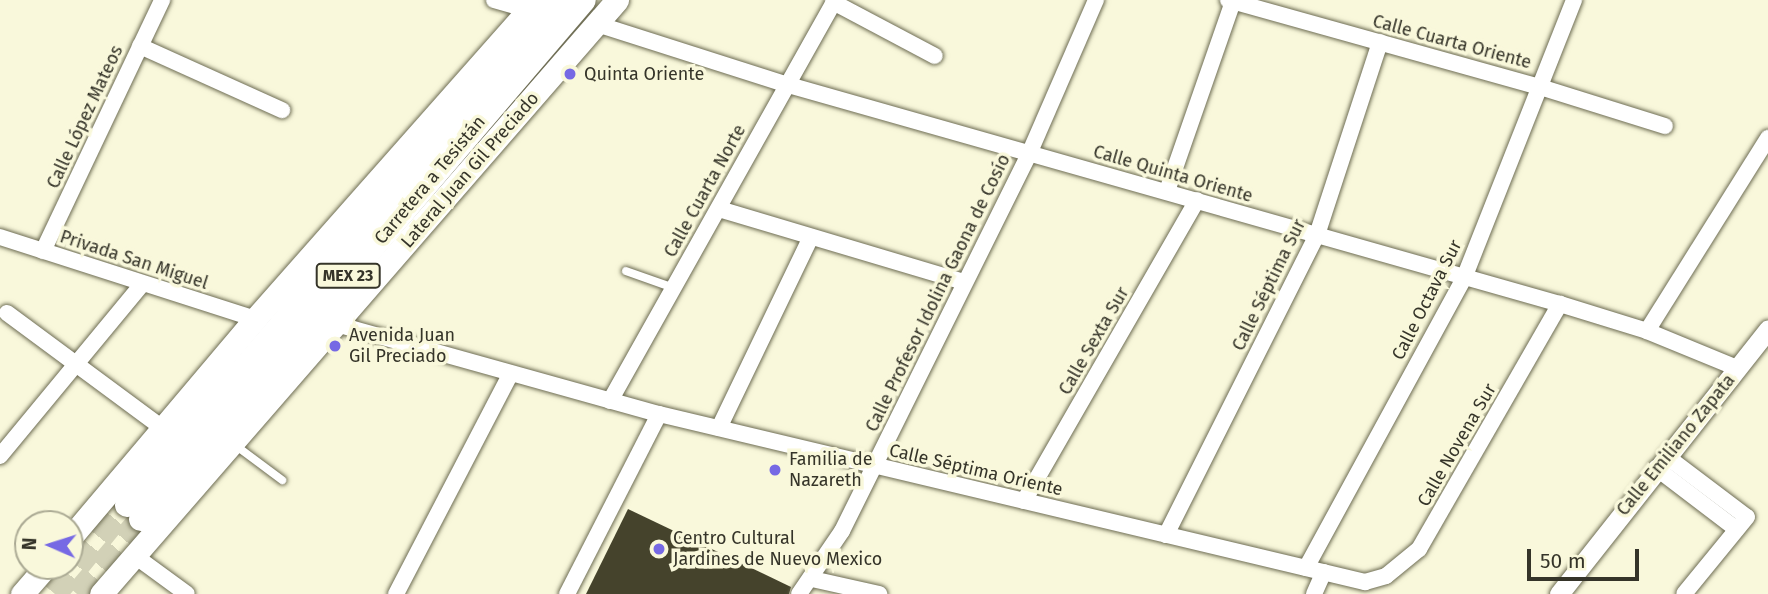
<!DOCTYPE html>
<meta charset="utf-8">
<style>
body{margin:0}
#map{position:relative;width:1768px;height:594px;overflow:hidden;background:#f9f8db;font-family:"Fira Sans",sans-serif}
div>[style]{position:absolute}
.building>*{inset:0;background:#45432c}
.primary-tunnel>*{height:24px;margin-top:-12px;transform-origin:0;background:repeating-linear-gradient(90deg,#d2d1b7 0 24px,transparent 0 36px)}
.roads{filter:drop-shadow(0 0 2px #6d6c53) drop-shadow(0 0 2px #6d6c53)}
.service>*{height:8px;margin:-4px;padding:0 4px;transform-origin:4px;border-radius:4px;background:#fff}
.minor>*{height:16px;margin:-8px;padding:0 8px;transform-origin:8px;border-radius:8px;background:#fff}
.tertiary>*{height:19px;margin:-9.5px;padding:0 9.5px;transform-origin:9.5px;border-radius:9.5px;background:#fff}
.secondary>*{height:23px;margin:-11.5px;padding:0 11.5px;transform-origin:11.5px;border-radius:11.5px;background:#fff}
.primary>*{height:24px;margin:-12px;padding:0 12px;transform-origin:12px;border-radius:12px;background:#fff}
.dots>*{width:19px;height:19px;translate:-50% -50%;box-sizing:border-box;border:4px solid #f9f8db;border-radius:50%}
span{translate:-50% -50%;white-space:nowrap;text-align:center;line-height:1.15;-webkit-text-stroke:7px #f9f8db;paint-order:stroke}
.shield-label span{padding:2px 5px;background:#f9f8db;border:2px solid;border-radius:5px;-webkit-text-stroke-width:0}
.shield-label{font-size:16px;color:#353429;font-weight:700}
.street-label{font-size:18px;color:#353429}
.poi-label{font-size:18px;color:#353429}
.left{translate:0 -50%;text-align:left}
.north{position:absolute;left:14px;top:510px;width:70px;height:70px;box-sizing:border-box;background:#f9f8db;border:2px solid #abaa94;border-radius:50%;rotate:273deg;font-size:19px;font-weight:700;line-height:28px;text-align:center;color:#353429}
.north::after{content:'';display:block;margin:auto;width:24px;height:32px;background:#7669e4;clip-path:polygon(50% 0,100% 100%,50% 72%,0 100%)}
.scale{position:absolute;left:1527px;top:549px;width:112px;height:32px;box-sizing:border-box;border:4px solid #353429;border-top:0;padding-left:9px;font-size:21px;line-height:24px;white-space:nowrap;color:#353429;-webkit-text-stroke:5px #f9f8db;paint-order:stroke}
</style>
<div id="map">
<div class="building">
<i style="clip-path:polygon(628px 509px,791px 587px,789px 594px,586px 594px)"></i>
</div>
<div class="primary-tunnel">
<i style="left:55px;top:594px;width:114px;rotate:-51deg"></i>
<i style="left:77px;top:594px;width:99px;rotate:-49.5deg"></i>
</div>
<div class="roads">
<div class="service">
<i style="left:626px;top:271px;width:51px;rotate:19.5deg"></i>
<i style="left:235px;top:445px;width:59px;rotate:36.7deg"></i>
</div>
<div class="minor">
<i style="left:494px;top:0;width:36px;rotate:16deg"></i>
<i style="left:1228px;top:0;width:321px;rotate:15.6deg"></i>
<i style="left:1537px;top:86px;width:134px;rotate:17.4deg"></i>
<i style="left:833px;top:2px;width:115px;rotate:27.9deg"></i>
<i style="left:597px;top:24px;width:197px;rotate:17.7deg"></i>
<i style="left:785px;top:84px;width:806px;rotate:15.85deg"></i>
<i style="left:1560px;top:304px;width:91px;rotate:17.2deg"></i>
<i style="left:1647px;top:331px;width:97px;rotate:22.3deg"></i>
<i style="left:140px;top:46px;width:156px;rotate:24.3deg"></i>
<i style="left:1167px;top:191px;width:201px;rotate:-70.8deg"></i>
<i style="left:719px;top:209px;width:256px;rotate:16.6deg"></i>
<i style="left:0;top:237px;width:268px;rotate:17.8deg"></i>
<i style="left:43px;top:251px;width:278px;rotate:-64.6deg"></i>
<i style="left:7px;top:313px;width:195px;rotate:36.5deg"></i>
<i style="left:336px;top:324px;width:335px;rotate:15.6deg"></i>
<i style="left:659px;top:414px;width:726px;rotate:13.39deg"></i>
<i style="left:1365px;top:582px;width:22px;rotate:-16deg"></i>
<i style="left:1386px;top:576px;width:43px;rotate:-39.3deg"></i>
<i style="left:1419px;top:549px;width:283px;rotate:-60.1deg"></i>
<i style="left:1647px;top:331px;width:228px;rotate:-57.9deg"></i>
<i style="left:610px;top:401px;width:460px;rotate:-60.7deg"></i>
<i style="left:719px;top:428px;width:210px;rotate:-64.3deg"></i>
<i style="left:0;top:456px;width:224px;rotate:-50.4deg"></i>
<i style="left:1666px;top:456px;width:101px;rotate:37deg"></i>
<i style="left:1747px;top:517px;width:99px;rotate:129.3deg"></i>
<i style="left:1656px;top:468px;width:101px;rotate:37.3deg"></i>
<i style="left:1024px;top:501px;width:347px;rotate:-60.1deg"></i>
<i style="left:1166px;top:535px;width:336px;rotate:-63.3deg"></i>
<i style="left:1317px;top:235px;width:203px;rotate:-71.9deg"></i>
<i style="left:135px;top:556px;width:64px;rotate:36.2deg"></i>
<i style="left:1306px;top:568px;width:330px;rotate:-61.4deg"></i>
<i style="left:1464px;top:278px;width:299px;rotate:-68.4deg"></i>
<i style="left:812px;top:579px;width:69px;rotate:12.6deg"></i>
<i style="left:396px;top:594px;width:247px;rotate:-62.5deg"></i>
<i style="left:567px;top:594px;width:202px;rotate:-62.9deg"></i>
<i style="left:799px;top:594px;width:76px;rotate:-55.7deg"></i>
<i style="left:842px;top:531px;width:421px;rotate:-63.6deg"></i>
<i style="left:1029px;top:154px;width:168px;rotate:-66.5deg"></i>
<i style="left:1314px;top:594px;width:24px;rotate:-66deg"></i>
</div>
<div class="tertiary">
<i style="left:1559px;top:594px;width:337px;rotate:-51.7deg"></i>
</div>
<div class="secondary">
<i style="left:70px;top:538px;width:287px;rotate:-49.8deg"></i>
<i style="left:255px;top:319px;width:426px;rotate:-48.5deg"></i>
<i style="left:22px;top:594px;width:37px;rotate:-49deg"></i>
<i style="left:101px;top:594px;width:787px;rotate:-49.02deg"></i>
</div>
<div class="primary">
<i style="left:127px;top:505px;width:665px;rotate:-49.45deg"></i>
<i style="left:141px;top:519px;width:682px;rotate:-49.52deg"></i>
</div>
</div>
<div class="dots">
<i style="left:570px;top:74px;background:#7669e4"></i>
<i style="left:335px;top:346px;background:#7669e4"></i>
<i style="left:775px;top:470px;background:#7669e4"></i>
<i style="left:659px;top:549px;background:#7669e4"></i>
</div>
<div class="shield-label">
<span style="left:348px;top:276px">MEX 23</span>
</div>
<div class="street-label">
<span style="left:1452px;top:42px;rotate:15deg">Calle Cuarta Oriente</span>
<span style="left:85px;top:117px;rotate:-65deg">Calle López Mateos</span>
<span style="left:470px;top:170px;rotate:-49deg">Lateral Juan Gil Preciado</span>
<span style="left:1173px;top:174px;rotate:16deg">Calle Quinta Oriente</span>
<span style="left:430px;top:180px;rotate:-50deg">Carretera a Tesistán</span>
<span style="left:705px;top:191px;rotate:-61deg">Calle Cuarta Norte</span>
<span style="left:134px;top:260px;rotate:18deg">Privada San Miguel</span>
<span style="left:1269px;top:285px;rotate:-64deg">Calle Séptima Sur</span>
<span style="left:938px;top:293px;rotate:-64deg">Calle Profesor Idolina Gaona de Cosío</span>
<span style="left:1427px;top:300px;rotate:-63deg">Calle Octava Sur</span>
<span style="left:1094px;top:341px;rotate:-60deg">Calle Sexta Sur</span>
<span style="left:1457px;top:445px;rotate:-60deg">Calle Novena Sur</span>
<span style="left:1676px;top:445px;rotate:-51deg">Calle Emiliano Zapata</span>
<span style="left:976px;top:470px;rotate:13deg">Calle Séptima Oriente</span>
</div>
<div class="poi-label">
<span class="left" style="left:584px;top:74px">Quinta Oriente</span>
<span class="left" style="left:349px;top:346px">Avenida Juan<br>Gil Preciado</span>
<span class="left" style="left:789px;top:470px">Familia de<br>Nazareth</span>
<span class="left" style="left:673px;top:549px">Centro Cultural<br>Jardines de Nuevo Mexico</span>
</div>
<div class="north">N</div>
<div class="scale">50 m</div>
</div>
